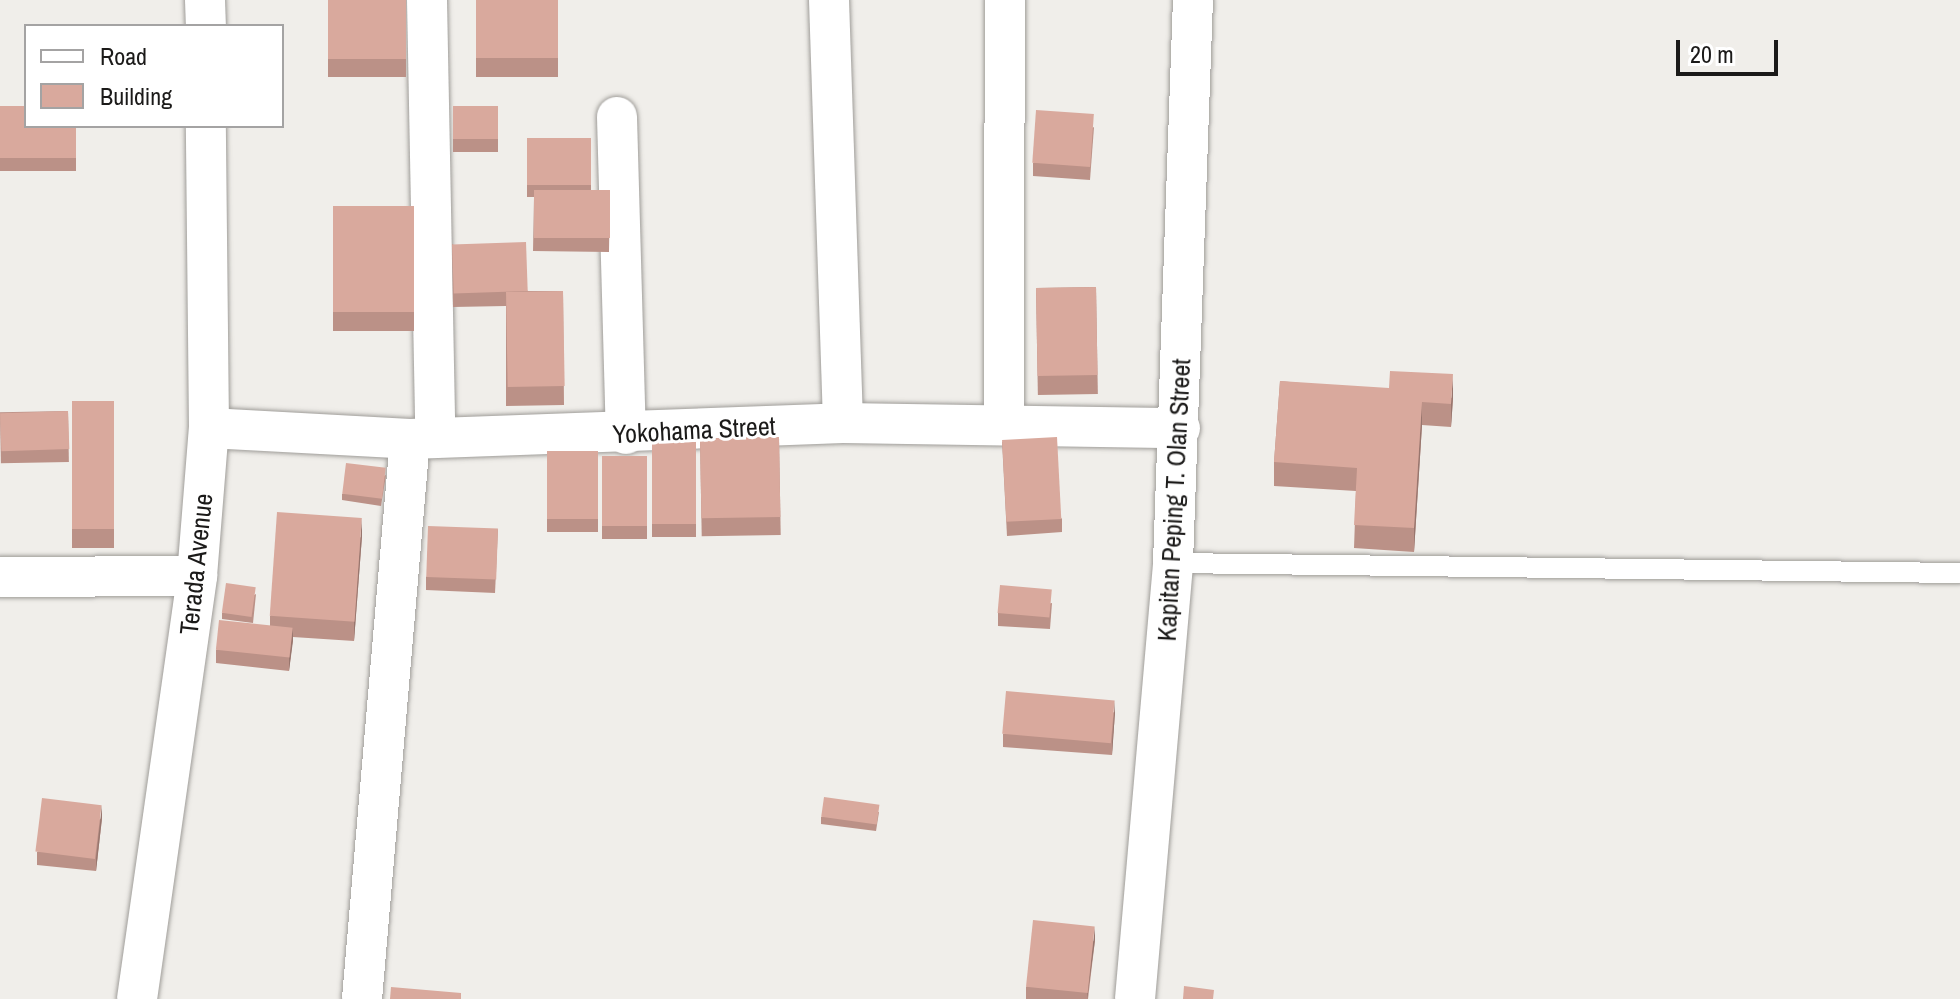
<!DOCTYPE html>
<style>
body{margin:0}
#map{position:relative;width:1960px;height:999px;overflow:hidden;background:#f0eeea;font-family:"Archivo Narrow",sans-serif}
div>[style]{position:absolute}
.roads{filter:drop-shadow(0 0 2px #9f9d99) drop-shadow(0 0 2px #9f9d99)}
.service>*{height:20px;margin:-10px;padding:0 10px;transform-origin:10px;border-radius:10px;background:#fff}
.minor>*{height:40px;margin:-20px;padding:0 20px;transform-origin:20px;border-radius:20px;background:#fff}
.wall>*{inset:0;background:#bb9187;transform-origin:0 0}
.shaded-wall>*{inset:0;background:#98766e}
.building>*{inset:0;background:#d9a99d;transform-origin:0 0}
span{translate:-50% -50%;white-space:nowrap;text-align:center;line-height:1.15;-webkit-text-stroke:6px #fff;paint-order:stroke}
.street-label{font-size:26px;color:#1b1a19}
.legend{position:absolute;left:24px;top:24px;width:260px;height:104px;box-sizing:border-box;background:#fff;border:2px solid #a4a3a3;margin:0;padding:10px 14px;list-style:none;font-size:24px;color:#1b1a19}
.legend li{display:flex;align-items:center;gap:16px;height:40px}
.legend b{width:40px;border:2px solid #a4a3a3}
.scale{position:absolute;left:1676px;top:40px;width:102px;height:36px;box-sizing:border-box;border:4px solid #1b1a19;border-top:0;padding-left:10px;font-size:24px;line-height:28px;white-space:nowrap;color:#1b1a19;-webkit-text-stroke:6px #fff;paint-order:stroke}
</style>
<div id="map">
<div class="roads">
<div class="service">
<i style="left:1173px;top:563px;width:787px;rotate:0.73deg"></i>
</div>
<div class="minor">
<i style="left:205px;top:0;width:26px;rotate:88deg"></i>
<i style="left:427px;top:0;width:436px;rotate:88.9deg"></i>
<i style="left:829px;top:0;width:423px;rotate:88.1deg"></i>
<i style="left:617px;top:117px;width:317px;rotate:88.4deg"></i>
<i style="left:1004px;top:425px;width:425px;rotate:-89.9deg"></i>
<i style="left:209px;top:428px;width:201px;rotate:3.1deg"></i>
<i style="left:410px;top:439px;width:433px;rotate:-2.1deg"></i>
<i style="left:843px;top:423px;width:337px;rotate:0.9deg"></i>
<i style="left:0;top:577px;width:197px;rotate:-0.3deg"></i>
<i style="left:137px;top:999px;width:427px;rotate:-81.9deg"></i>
<i style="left:197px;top:576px;width:148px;rotate:-85.4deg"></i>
<i style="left:209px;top:428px;width:302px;rotate:-90.6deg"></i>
<i style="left:362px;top:999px;width:562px;rotate:-85.1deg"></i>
<i style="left:1135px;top:999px;width:438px;rotate:-85deg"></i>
<i style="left:1173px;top:563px;width:563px;rotate:-87.97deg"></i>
</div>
</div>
<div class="wall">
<i style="left:328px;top:0;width:78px;height:77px"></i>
<i style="left:476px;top:0;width:82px;height:77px"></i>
<i style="clip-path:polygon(0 106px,76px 126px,76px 171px,0 171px)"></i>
<i style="left:498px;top:106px;width:46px;height:45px;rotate:90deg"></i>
<i style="clip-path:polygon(1094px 127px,1090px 180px,1033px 176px,1033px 163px)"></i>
<i style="clip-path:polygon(527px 138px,591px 138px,591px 190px,610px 190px,609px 252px,533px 251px,534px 197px,527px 197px)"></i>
<i style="left:333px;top:206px;width:81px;height:125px"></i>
<i style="clip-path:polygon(452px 244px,528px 291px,563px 291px,564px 405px,506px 406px,506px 306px,453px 307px)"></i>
<i style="left:1096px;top:287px;width:107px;height:60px;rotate:89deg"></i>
<i style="clip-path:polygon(1280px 381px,1453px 398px,1451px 427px,1422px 425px,1414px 552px,1354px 548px,1356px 491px,1274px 486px,1274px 462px)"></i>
<i style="left:72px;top:401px;width:42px;height:147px"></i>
<i style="left:68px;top:411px;width:51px;height:68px;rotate:89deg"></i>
<i style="left:779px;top:437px;width:98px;height:79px;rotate:89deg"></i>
<i style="left:652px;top:441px;width:44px;height:96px"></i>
<i style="clip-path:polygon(1002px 441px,1062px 519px,1062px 532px,1007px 536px)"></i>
<i style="left:547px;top:451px;width:51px;height:81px"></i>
<i style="left:602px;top:456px;width:45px;height:83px"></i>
<i style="clip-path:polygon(386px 475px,381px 506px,342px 500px,342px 494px)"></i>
<i style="clip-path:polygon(498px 529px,495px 593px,426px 590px,426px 577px)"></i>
<i style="clip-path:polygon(362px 536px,354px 641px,293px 637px,289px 671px,216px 663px,216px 650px,270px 626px,270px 616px)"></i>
<i style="clip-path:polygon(256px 594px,253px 623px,222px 619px,222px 613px)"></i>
<i style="clip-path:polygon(1052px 603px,1050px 629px,998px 626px,998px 613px)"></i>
<i style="clip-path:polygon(1115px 712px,1112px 755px,1003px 747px,1003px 734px)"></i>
<i style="clip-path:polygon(879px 812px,876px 831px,821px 824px,821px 817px)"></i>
<i style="clip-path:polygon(102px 818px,96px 871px,37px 865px,37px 852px)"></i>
<i style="clip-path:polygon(1095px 940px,1088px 999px,1026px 999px,1026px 987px)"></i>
</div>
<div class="shaded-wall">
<i style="clip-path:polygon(1453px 374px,1453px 398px,1451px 427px,1451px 404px)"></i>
<i style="clip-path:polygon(1422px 402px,1422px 425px,1414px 552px,1414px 528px)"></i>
<i style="clip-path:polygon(362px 518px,362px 536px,354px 641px,354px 622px)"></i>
<i style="clip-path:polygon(293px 628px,293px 641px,289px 671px,289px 658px)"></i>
<i style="clip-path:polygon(1115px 700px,1115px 712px,1112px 755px,1112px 742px)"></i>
<i style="clip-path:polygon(102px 805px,102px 818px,96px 871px,96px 858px)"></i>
<i style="clip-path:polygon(1095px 927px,1095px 940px,1087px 999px,1087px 994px)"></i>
</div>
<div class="building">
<i style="left:328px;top:0;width:78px;height:59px"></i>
<i style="left:476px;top:0;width:82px;height:58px"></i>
<i style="clip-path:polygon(0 106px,26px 106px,26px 126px,76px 126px,76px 158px,0 158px)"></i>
<i style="left:498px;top:106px;width:33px;height:45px;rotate:90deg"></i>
<i style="left:1036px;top:110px;width:58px;height:53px;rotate:4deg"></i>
<i style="left:527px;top:138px;width:64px;height:47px"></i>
<i style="left:534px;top:190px;width:76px;height:48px"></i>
<i style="left:333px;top:206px;width:81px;height:106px"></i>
<i style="left:526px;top:242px;width:49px;height:74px;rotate:88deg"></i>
<i style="left:1096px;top:287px;width:88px;height:60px;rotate:89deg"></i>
<i style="left:563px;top:291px;width:95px;height:57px;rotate:89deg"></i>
<i style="clip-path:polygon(1390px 371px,1453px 374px,1451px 404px,1422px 402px,1414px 528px,1354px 525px,1357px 468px,1274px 462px,1280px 381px,1389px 388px)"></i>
<i style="left:72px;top:401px;width:42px;height:128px"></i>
<i style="left:68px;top:411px;width:38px;height:68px;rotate:88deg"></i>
<i style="left:779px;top:437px;width:80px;height:79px;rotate:89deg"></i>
<i style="left:1057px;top:437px;width:82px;height:55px;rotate:87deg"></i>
<i style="left:652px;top:441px;width:44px;height:83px"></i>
<i style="left:547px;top:451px;width:51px;height:68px"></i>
<i style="left:602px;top:456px;width:45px;height:70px"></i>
<i style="left:346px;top:463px;width:40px;height:31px;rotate:7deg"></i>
<i style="left:277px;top:512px;width:85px;height:104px;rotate:4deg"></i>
<i style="left:428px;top:526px;width:70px;height:51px;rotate:2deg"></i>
<i style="left:226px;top:583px;width:30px;height:30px;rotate:8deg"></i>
<i style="left:1000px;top:585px;width:52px;height:28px;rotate:5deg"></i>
<i style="left:219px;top:620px;width:74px;height:30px;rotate:6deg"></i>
<i style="left:1006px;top:691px;width:109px;height:43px;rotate:5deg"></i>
<i style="left:824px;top:797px;width:56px;height:20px;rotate:8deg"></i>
<i style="left:42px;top:798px;width:60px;height:54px;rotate:7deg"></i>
<i style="left:1033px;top:920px;width:62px;height:67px;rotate:6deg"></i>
<i style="clip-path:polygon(1184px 986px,1214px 990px,1213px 999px,1183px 999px)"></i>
<i style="clip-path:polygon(391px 987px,461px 993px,461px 999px,390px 999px)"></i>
</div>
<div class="street-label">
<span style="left:694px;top:430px;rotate:-3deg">Yokohama Street</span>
<span style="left:1174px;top:500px;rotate:-87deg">Kapitan Peping T. Olan Street</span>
<span style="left:196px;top:564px;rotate:-84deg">Terada Avenue</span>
</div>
<ul class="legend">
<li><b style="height:10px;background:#fff"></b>Road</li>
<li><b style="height:22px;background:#d9a99d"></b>Building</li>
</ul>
<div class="scale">20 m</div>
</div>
